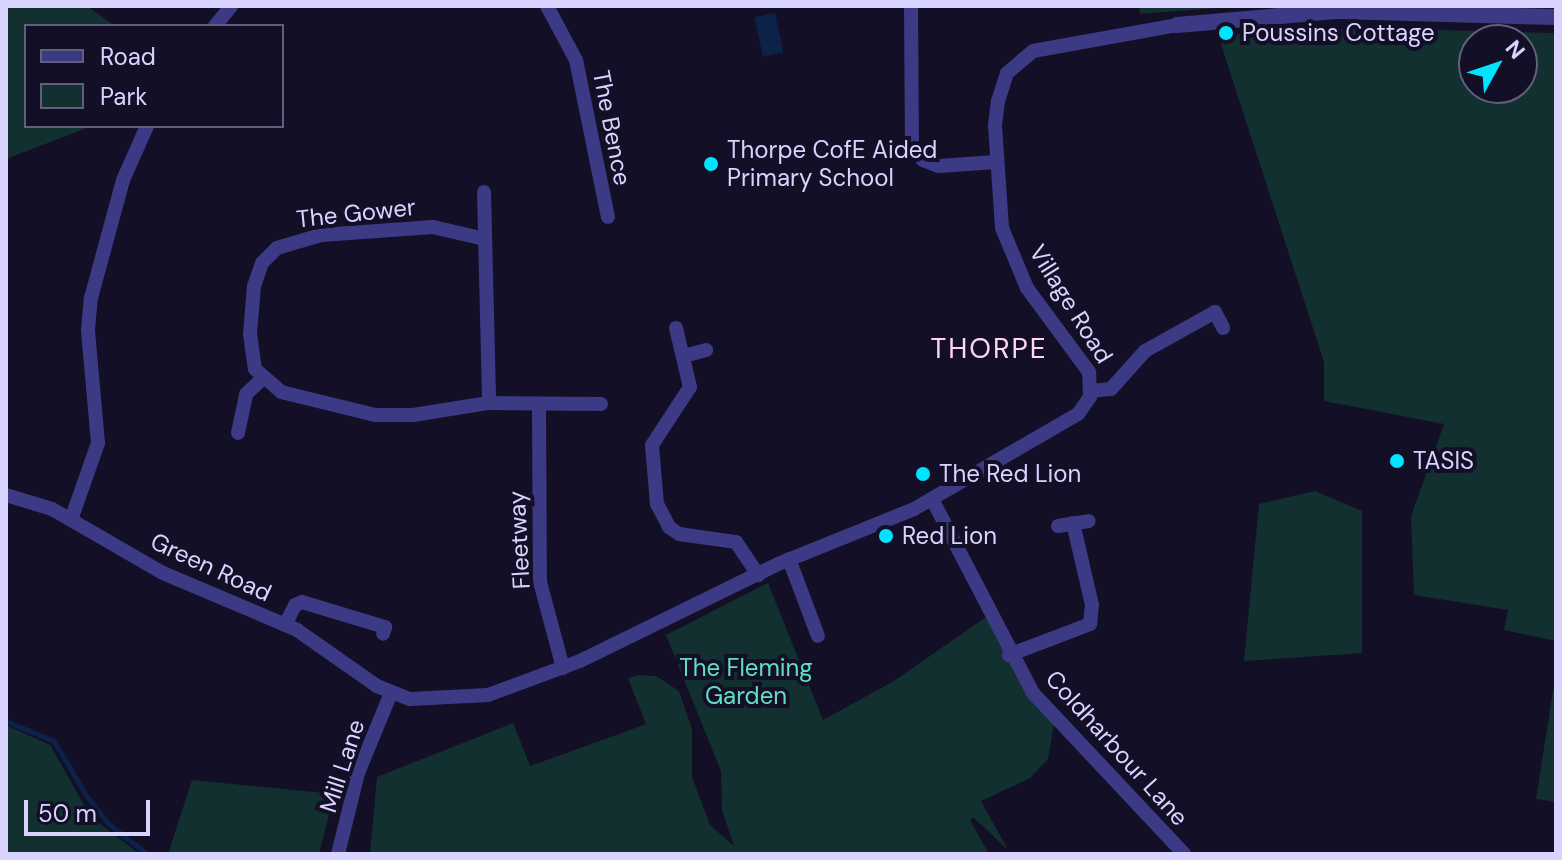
<!DOCTYPE html>
<style>
body{margin:0}
#map{position:relative;width:1562px;height:860px;overflow:hidden;background:#130f26;font-family:"DM Sans",sans-serif}
div>[style]{position:absolute}
.green>*{inset:0;background:#12302f}
.water>*{inset:0;background:#0c2248;transform-origin:0 0}
.stream>*{height:5px;margin:-2.5px;padding:0 2.5px;transform-origin:2.5px;border-radius:2.5px;background:#0c2248}
.minor>*{height:14px;margin:-7px;padding:0 7px;transform-origin:7px;border-radius:7px;background:#3d3a85}
.tertiary>*{height:16px;margin:-8px;padding:0 8px;transform-origin:8px;border-radius:8px;background:#3d3a85}
.dots>*{width:22px;height:22px;translate:-50% -50%;box-sizing:border-box;border:4px solid #130f26;border-radius:50%}
span{translate:-50% -50%;white-space:nowrap;text-align:center;line-height:1.15;-webkit-text-stroke:8px #130f26;paint-order:stroke}
.poi-label{font-size:24px;color:#d9d4ff}
.left{translate:0 -50%;text-align:left}
.street-label{font-size:24px;color:#d9d4ff}
.park-label{font-size:24px;color:#5fe0c0}
.quarter-label{font-size:28px;color:#ffd6f0;letter-spacing:2px}
.frame{position:absolute;inset:0;border:8px solid #d9d4ff;pointer-events:none}
.legend{position:absolute;left:24px;top:24px;width:260px;height:104px;box-sizing:border-box;background:#130f26;border:2px solid #625e7d;margin:0;padding:10px 14px;list-style:none;font-size:24px;color:#d9d4ff}
.legend li{display:flex;align-items:center;gap:16px;height:40px}
.legend b{width:40px;border:2px solid #625e7d}
.north{position:absolute;left:1458px;top:24px;width:80px;height:80px;box-sizing:border-box;background:#130f26;border:2px solid #625e7d;border-radius:50%;rotate:50deg;font-size:22px;font-weight:700;line-height:32px;text-align:center;color:#d9d4ff}
.north::after{content:'';display:block;margin:auto;width:28px;height:36px;background:#00e5ff;clip-path:polygon(50% 0,100% 100%,50% 72%,0 100%)}
.scale{position:absolute;left:24px;top:800px;width:126px;height:36px;box-sizing:border-box;border:4px solid #d9d4ff;border-top:0;padding-left:10px;font-size:24px;line-height:28px;white-space:nowrap;color:#d9d4ff;-webkit-text-stroke:6px #130f26;paint-order:stroke}
</style>
<div id="map">
<div class="green">
<i style="clip-path:polygon(6px 6px,87px 6px,115px 26px,26px 26px,26px 126px,92px 126px,6px 159px)"></i>
<i style="clip-path:polygon(1139px 6px,1244px 6px,1140px 14px)"></i>
<i style="clip-path:polygon(evenodd,1359px 28px,1556px 33px,1556px 641px,1504px 630px,1508px 610px,1414px 595px,1411px 516px,1444px 424px,1324px 401px,1324px 362px,1218px 35px,1359px 28px,1474px 40px,1522px 40px,1522px 88px,1474px 88px,1474px 40px)"></i>
<i style="clip-path:polygon(1315px 491px,1362px 511px,1362px 653px,1244px 661px,1259px 504px)"></i>
<i style="clip-path:polygon(768px 583px,823px 720px,894px 681px,996px 610px,1054px 724px,1048px 759px,1030px 778px,981px 801px,1008px 850px,974px 818px,970px 820px,989px 854px,370px 854px,377px 777px,513px 723px,530px 766px,619px 734px,646px 724px,628px 678px,639px 675px,656px 676px,679px 691px,692px 729px,692px 777px,710px 825px,734px 846px,722px 810px,721px 771px,666px 635px)"></i>
<i style="clip-path:polygon(1556px 672px,1556px 802px,1536px 799px)"></i>
<i style="clip-path:polygon(6px 725px,50px 745px,91px 817px,140px 854px,6px 854px)"></i>
<i style="clip-path:polygon(192px 780px,334px 794px,319px 854px,168px 854px)"></i>
</div>
<div class="water">
<i style="left:775px;top:13px;width:40px;height:21px;rotate:78deg"></i>
</div>
<div class="stream">
<i style="left:6px;top:721px;width:52px;rotate:22.6deg"></i>
<i style="left:54px;top:741px;width:65px;rotate:59.5deg"></i>
<i style="left:87px;top:797px;width:36px;rotate:51deg"></i>
<i style="left:110px;top:825px;width:47px;rotate:38.1deg"></i>
</div>
<div class="minor">
<i style="left:547px;top:6px;width:61px;rotate:61.8deg"></i>
<i style="left:576px;top:60px;width:160px;rotate:78.5deg"></i>
<i style="left:911px;top:6px;width:140px;rotate:89.6deg"></i>
<i style="left:912px;top:146px;width:18px;rotate:52deg"></i>
<i style="left:923px;top:160px;width:17px;rotate:21deg"></i>
<i style="left:939px;top:166px;width:57px;rotate:-4deg"></i>
<i style="left:215px;top:26px;width:26px;rotate:-51deg"></i>
<i style="left:484px;top:192px;width:211px;rotate:88.6deg"></i>
<i style="left:485px;top:239px;width:53px;rotate:-167deg"></i>
<i style="left:433px;top:227px;width:112px;rotate:175.9deg"></i>
<i style="left:321px;top:235px;width:46px;rotate:163.5deg"></i>
<i style="left:277px;top:248px;width:21px;rotate:135deg"></i>
<i style="left:262px;top:263px;width:24px;rotate:109deg"></i>
<i style="left:254px;top:286px;width:48px;rotate:94.8deg"></i>
<i style="left:250px;top:334px;width:35px;rotate:82deg"></i>
<i style="left:255px;top:369px;width:35px;rotate:41deg"></i>
<i style="left:281px;top:392px;width:97px;rotate:13.7deg"></i>
<i style="left:375px;top:415px;width:38px"></i>
<i style="left:413px;top:415px;width:77px;rotate:-9deg"></i>
<i style="left:489px;top:403px;width:112px;rotate:0.5deg"></i>
<i style="left:676px;top:328px;width:61px;rotate:76.7deg"></i>
<i style="left:690px;top:387px;width:69px;rotate:123.2deg"></i>
<i style="left:652px;top:445px;width:59px;rotate:85.2deg"></i>
<i style="left:657px;top:504px;width:26px;rotate:62deg"></i>
<i style="left:669px;top:527px;width:12px;rotate:35deg"></i>
<i style="left:679px;top:534px;width:58px;rotate:8deg"></i>
<i style="left:736px;top:542px;width:40px;rotate:56deg"></i>
<i style="left:684px;top:356px;width:23px;rotate:-15deg"></i>
<i style="left:1091px;top:391px;width:20px;rotate:-6deg"></i>
<i style="left:1111px;top:389px;width:51px;rotate:-48.2deg"></i>
<i style="left:1145px;top:351px;width:80px;rotate:-29.1deg"></i>
<i style="left:1215px;top:312px;width:18px;rotate:63deg"></i>
<i style="left:539px;top:406px;width:176px;rotate:89.7deg"></i>
<i style="left:540px;top:582px;width:89px;rotate:75deg"></i>
<i style="left:238px;top:433px;width:40px;rotate:-78deg"></i>
<i style="left:246px;top:394px;width:22px;rotate:-43deg"></i>
<i style="left:6px;top:495px;width:48px;rotate:16.9deg"></i>
<i style="left:52px;top:509px;width:128px;rotate:30deg"></i>
<i style="left:163px;top:573px;width:146px;rotate:23deg"></i>
<i style="left:297px;top:630px;width:98px;rotate:35deg"></i>
<i style="left:377px;top:686px;width:35px;rotate:22deg"></i>
<i style="left:410px;top:699px;width:78px;rotate:-2.9deg"></i>
<i style="left:488px;top:695px;width:98px;rotate:-20.3deg"></i>
<i style="left:580px;top:661px;width:220px;rotate:-26.1deg"></i>
<i style="left:778px;top:564px;width:147px;rotate:-22deg"></i>
<i style="left:914px;top:509px;width:190px;rotate:-30.1deg"></i>
<i style="left:1078px;top:414px;width:21px;rotate:-55deg"></i>
<i style="left:1090px;top:397px;width:25px;rotate:-92deg"></i>
<i style="left:1089px;top:372px;width:104px;rotate:-126.4deg"></i>
<i style="left:1027px;top:288px;width:65px;rotate:-112.6deg"></i>
<i style="left:1002px;top:228px;width:103px;rotate:-93.9deg"></i>
<i style="left:995px;top:125px;width:24px;rotate:-83deg"></i>
<i style="left:998px;top:101px;width:29px;rotate:-72deg"></i>
<i style="left:1007px;top:73px;width:34px;rotate:-40deg"></i>
<i style="left:1033px;top:51px;width:146px;rotate:-10.2deg"></i>
<i style="left:932px;top:499px;width:219px;rotate:62.5deg"></i>
<i style="left:1033px;top:693px;width:221px;rotate:46.8deg"></i>
<i style="left:71px;top:520px;width:82px;rotate:-70.7deg"></i>
<i style="left:98px;top:443px;width:113px;rotate:-95.1deg"></i>
<i style="left:88px;top:330px;width:32px;rotate:-85deg"></i>
<i style="left:91px;top:298px;width:122px;rotate:-74.8deg"></i>
<i style="left:123px;top:180px;width:59px;rotate:-66deg"></i>
<i style="left:1058px;top:526px;width:31px;rotate:-9deg"></i>
<i style="left:789px;top:559px;width:82px;rotate:69.4deg"></i>
<i style="left:285px;top:625px;width:22px;rotate:-63deg"></i>
<i style="left:295px;top:605px;width:8px;rotate:-23deg"></i>
<i style="left:302px;top:602px;width:87px;rotate:16.8deg"></i>
<i style="left:385px;top:627px;width:7px;rotate:106deg"></i>
<i style="left:1009px;top:655px;width:87px;rotate:-20.9deg"></i>
<i style="left:1090px;top:624px;width:19px;rotate:-84deg"></i>
<i style="left:1092px;top:605px;width:84px;rotate:-103deg"></i>
<i style="left:338px;top:854px;width:83px;rotate:-76.1deg"></i>
<i style="left:358px;top:773px;width:87px;rotate:-67.6deg"></i>
</div>
<div class="tertiary">
<i style="left:1177px;top:25px;width:162px;rotate:-5deg"></i>
<i style="left:1338px;top:11px;width:218px;rotate:1.6deg"></i>
</div>
<div class="dots">
<i style="left:1226px;top:33px;background:#00e5ff"></i>
<i style="left:711px;top:164px;background:#00e5ff"></i>
<i style="left:1397px;top:461px;background:#00e5ff"></i>
<i style="left:923px;top:474px;background:#00e5ff"></i>
<i style="left:886px;top:536px;background:#00e5ff"></i>
</div>
<div class="poi-label">
<span class="left" style="left:1242px;top:33px">Poussins Cottage</span>
<span class="left" style="left:727px;top:164px">Thorpe CofE Aided<br>Primary School</span>
<span class="left" style="left:1413px;top:461px">TASIS</span>
<span class="left" style="left:939px;top:474px">The Red Lion</span>
<span class="left" style="left:902px;top:536px">Red Lion</span>
</div>
<div class="street-label">
<span style="left:612px;top:128px;rotate:79deg">The Bence</span>
<span style="left:356px;top:213px;rotate:-6deg">The Gower</span>
<span style="left:1071px;top:304px;rotate:58deg">Village Road</span>
<span style="left:519px;top:540px;rotate:-93deg">Fleetway</span>
<span style="left:211px;top:567px;rotate:25deg">Green Road</span>
<span style="left:1117px;top:748px;rotate:48deg">Coldharbour Lane</span>
<span style="left:342px;top:766px;rotate:-72deg">Mill Lane</span>
</div>
<div class="park-label">
<span style="left:746px;top:682px">The Fleming<br>Garden</span>
</div>
<div class="quarter-label">
<span style="left:989px;top:349px">THORPE</span>
</div>
<div class="frame"></div>
<ul class="legend">
<li><b style="height:10px;background:#3d3a85"></b>Road</li>
<li><b style="height:22px;background:#12302f"></b>Park</li>
</ul>
<div class="north">N</div>
<div class="scale">50 m</div>
</div>
